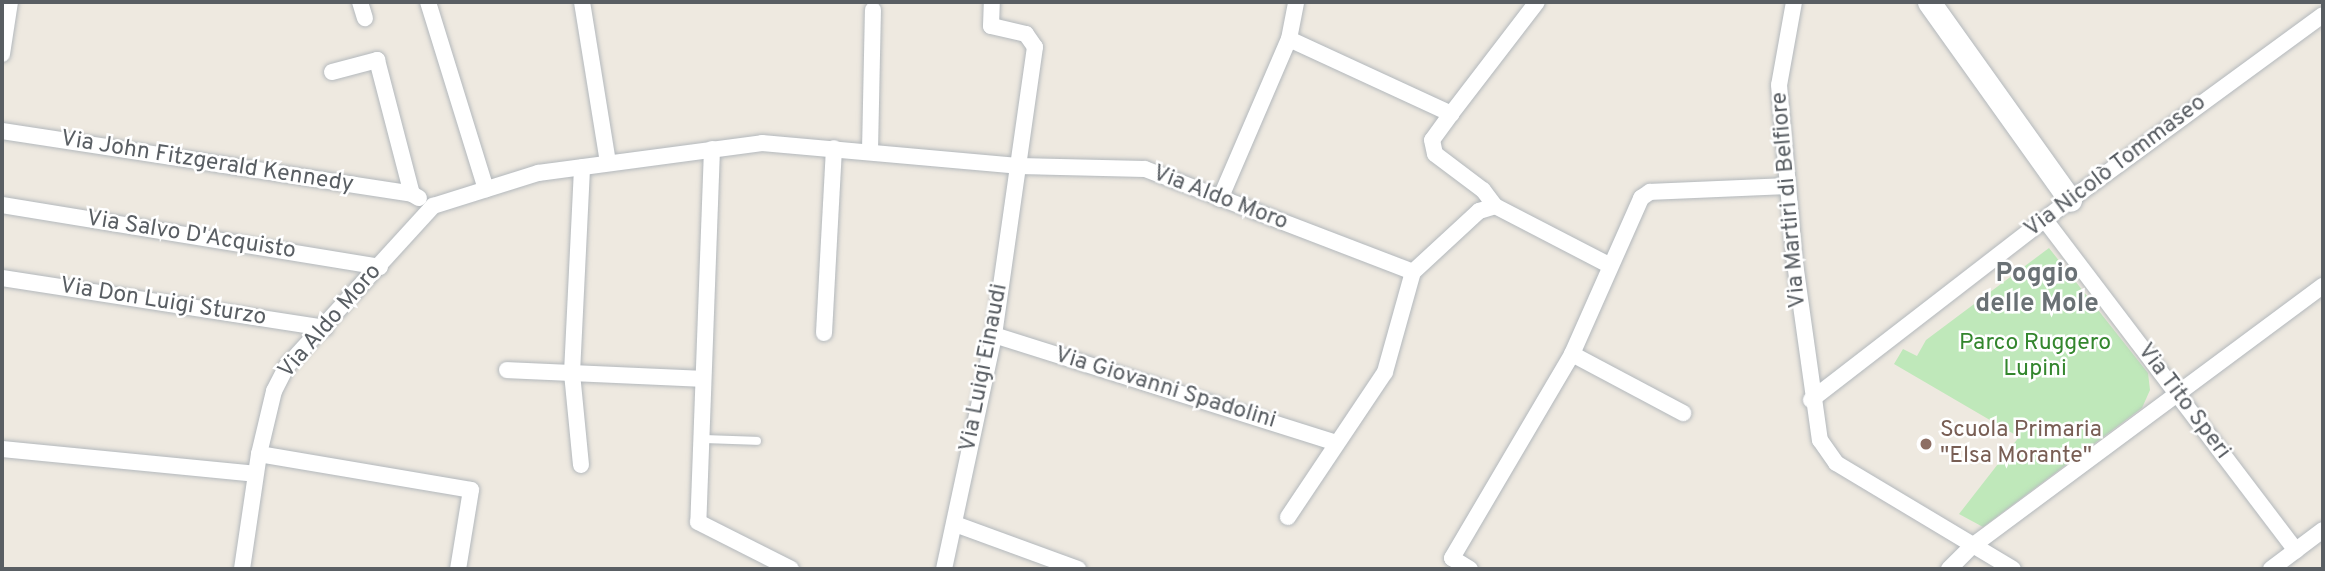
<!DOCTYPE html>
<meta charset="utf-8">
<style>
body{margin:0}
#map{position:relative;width:2325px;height:571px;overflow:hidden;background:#eee9e0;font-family:Overpass,sans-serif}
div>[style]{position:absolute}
.green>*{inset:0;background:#bfe8ba}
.roads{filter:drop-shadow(0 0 2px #b3b8bc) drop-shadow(0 0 2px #b3b8bc)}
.lane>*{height:8px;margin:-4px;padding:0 4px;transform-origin:4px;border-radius:4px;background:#fff}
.street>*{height:16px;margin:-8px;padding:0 8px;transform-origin:8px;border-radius:8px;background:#fff}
.secondary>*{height:23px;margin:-11.5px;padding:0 11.5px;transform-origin:11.5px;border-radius:11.5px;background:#fff}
.dots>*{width:19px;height:19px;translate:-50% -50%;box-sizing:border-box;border:4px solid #fff;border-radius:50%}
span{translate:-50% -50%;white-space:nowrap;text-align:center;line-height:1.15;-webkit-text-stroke:5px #fff;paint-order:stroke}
.street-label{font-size:23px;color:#595e63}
.park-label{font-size:23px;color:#33862d}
.education-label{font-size:23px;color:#785e54}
.left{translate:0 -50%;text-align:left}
.quarter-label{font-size:26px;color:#6a7175;font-weight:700}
.frame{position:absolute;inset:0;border:4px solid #595e63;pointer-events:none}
</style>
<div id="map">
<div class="green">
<i style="clip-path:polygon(2049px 248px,2148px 373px,2150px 390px,2142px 408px,1983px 527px,1959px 514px,2019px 437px,1894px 364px,1903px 349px,1917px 356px,1926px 340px)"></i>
</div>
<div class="roads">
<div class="lane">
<i style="left:701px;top:439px;width:56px;rotate:2deg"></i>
</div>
<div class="street">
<i style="left:360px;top:2px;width:17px;rotate:73deg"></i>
<i style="left:428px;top:2px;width:196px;rotate:72.8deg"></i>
<i style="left:582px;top:2px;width:163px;rotate:80.8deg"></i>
<i style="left:1794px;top:2px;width:84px;rotate:100.2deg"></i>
<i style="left:1779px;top:85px;width:179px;rotate:84.9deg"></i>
<i style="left:1795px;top:263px;width:179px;rotate:82deg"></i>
<i style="left:1820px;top:440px;width:28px;rotate:55deg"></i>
<i style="left:1836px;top:463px;width:206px;rotate:30.9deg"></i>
<i style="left:1289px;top:39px;width:38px;rotate:-79deg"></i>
<i style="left:2px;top:54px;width:53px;rotate:-81.3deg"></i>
<i style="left:332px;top:72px;width:47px;rotate:-14.9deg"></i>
<i style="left:377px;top:60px;width:138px;rotate:75.4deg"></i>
<i style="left:412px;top:194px;width:8px;rotate:30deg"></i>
<i style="left:1451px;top:114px;width:141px;rotate:-52.5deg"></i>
<i style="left:2px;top:131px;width:415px;rotate:8.7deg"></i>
<i style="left:712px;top:149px;width:373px;rotate:92.1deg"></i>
<i style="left:698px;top:522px;width:104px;rotate:26.8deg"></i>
<i style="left:870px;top:151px;width:141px;rotate:-88.8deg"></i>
<i style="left:1220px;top:199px;width:174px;rotate:-66.7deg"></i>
<i style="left:1289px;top:39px;width:179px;rotate:24.8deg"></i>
<i style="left:1451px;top:114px;width:32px;rotate:126deg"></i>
<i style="left:1432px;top:140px;width:14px;rotate:78deg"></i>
<i style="left:1435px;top:154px;width:60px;rotate:36.9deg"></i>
<i style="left:1483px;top:190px;width:20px;rotate:53deg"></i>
<i style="left:1495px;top:206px;width:128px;rotate:27.4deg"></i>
<i style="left:2px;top:205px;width:383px;rotate:9.3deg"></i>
<i style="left:2045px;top:220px;width:415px;rotate:52.8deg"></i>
<i style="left:1413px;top:272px;width:90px;rotate:-42.7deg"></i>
<i style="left:1479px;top:211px;width:17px;rotate:-17deg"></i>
<i style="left:2px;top:278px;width:327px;rotate:8.8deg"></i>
<i style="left:824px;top:333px;width:185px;rotate:-86.9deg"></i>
<i style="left:994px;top:335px;width:359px;rotate:17.5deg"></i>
<i style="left:1572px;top:354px;width:126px;rotate:28deg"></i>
<i style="left:507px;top:370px;width:196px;rotate:2.6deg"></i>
<i style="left:1811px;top:400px;width:327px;rotate:-37.7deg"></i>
<i style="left:2070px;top:200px;width:313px;rotate:-36.2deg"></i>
<i style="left:2px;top:449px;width:254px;rotate:5.6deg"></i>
<i style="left:259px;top:454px;width:215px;rotate:9.6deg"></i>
<i style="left:471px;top:490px;width:80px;rotate:99.3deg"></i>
<i style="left:581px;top:465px;width:92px;rotate:-95.6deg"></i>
<i style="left:572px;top:373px;width:206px;rotate:-87.2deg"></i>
<i style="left:1288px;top:517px;width:174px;rotate:-56.2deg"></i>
<i style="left:1385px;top:372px;width:104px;rotate:-74.4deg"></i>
<i style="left:955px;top:524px;width:131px;rotate:20.1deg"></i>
<i style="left:242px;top:569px;width:116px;rotate:-81.6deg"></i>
<i style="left:259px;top:454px;width:65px;rotate:-76.6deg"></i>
<i style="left:274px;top:391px;width:28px;rotate:-63deg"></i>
<i style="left:287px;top:366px;width:217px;rotate:-47.6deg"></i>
<i style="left:433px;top:206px;width:110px;rotate:-17.4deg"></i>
<i style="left:538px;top:173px;width:226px;rotate:-7.6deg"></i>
<i style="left:762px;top:143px;width:257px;rotate:5.1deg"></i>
<i style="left:1018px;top:166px;width:127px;rotate:1.4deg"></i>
<i style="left:1145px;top:169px;width:287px;rotate:21deg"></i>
<i style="left:944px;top:569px;width:239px;rotate:-77.9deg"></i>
<i style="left:994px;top:335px;width:291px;rotate:-81.9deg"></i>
<i style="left:1035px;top:47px;width:16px;rotate:-125deg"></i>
<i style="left:1026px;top:34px;width:36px;rotate:-167deg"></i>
<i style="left:991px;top:26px;width:24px;rotate:-88deg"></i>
<i style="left:1470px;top:569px;width:21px;rotate:-149deg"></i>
<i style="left:1452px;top:558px;width:237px;rotate:-59.5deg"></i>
<i style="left:1572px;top:354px;width:171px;rotate:-66.1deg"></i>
<i style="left:1641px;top:198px;width:11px;rotate:-34deg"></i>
<i style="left:1650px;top:192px;width:136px;rotate:-2.5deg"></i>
<i style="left:1949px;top:569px;width:31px;rotate:-45deg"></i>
<i style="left:1971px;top:547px;width:438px;rotate:-36.6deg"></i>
<i style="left:2271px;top:569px;width:65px;rotate:-36.9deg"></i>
</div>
<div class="secondary">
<i style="left:1929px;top:2px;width:243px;rotate:54.5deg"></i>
</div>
</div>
<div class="dots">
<i style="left:1926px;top:444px;background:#8d6e63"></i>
</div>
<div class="street-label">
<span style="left:207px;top:163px;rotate:9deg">Via John Fitzgerald Kennedy</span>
<span style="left:2116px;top:167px;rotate:-37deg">Via Nicolò Tommaseo</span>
<span style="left:1220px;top:199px;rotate:21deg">Via Aldo Moro</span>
<span style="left:1790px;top:200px;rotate:-95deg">Via Martiri di Belfiore</span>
<span style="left:191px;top:236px;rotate:9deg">Via Salvo D'Acquisto</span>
<span style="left:163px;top:303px;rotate:9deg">Via Don Luigi Sturzo</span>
<span style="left:331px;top:322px;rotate:-49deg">Via Aldo Moro</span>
<span style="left:985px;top:368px;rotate:-79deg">Via Luigi Einaudi</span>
<span style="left:1165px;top:389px;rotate:17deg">Via Giovanni Spadolini</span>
<span style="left:2183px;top:402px;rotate:53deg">Via Tito Speri</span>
</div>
<div class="park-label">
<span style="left:2035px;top:357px">Parco Ruggero<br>Lupini</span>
</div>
<div class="education-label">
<span class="left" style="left:1940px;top:444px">Scuola Primaria<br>"Elsa Morante"</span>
</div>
<div class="quarter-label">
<span style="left:2037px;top:290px">Poggio<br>delle Mole</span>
</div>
<div class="frame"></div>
</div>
